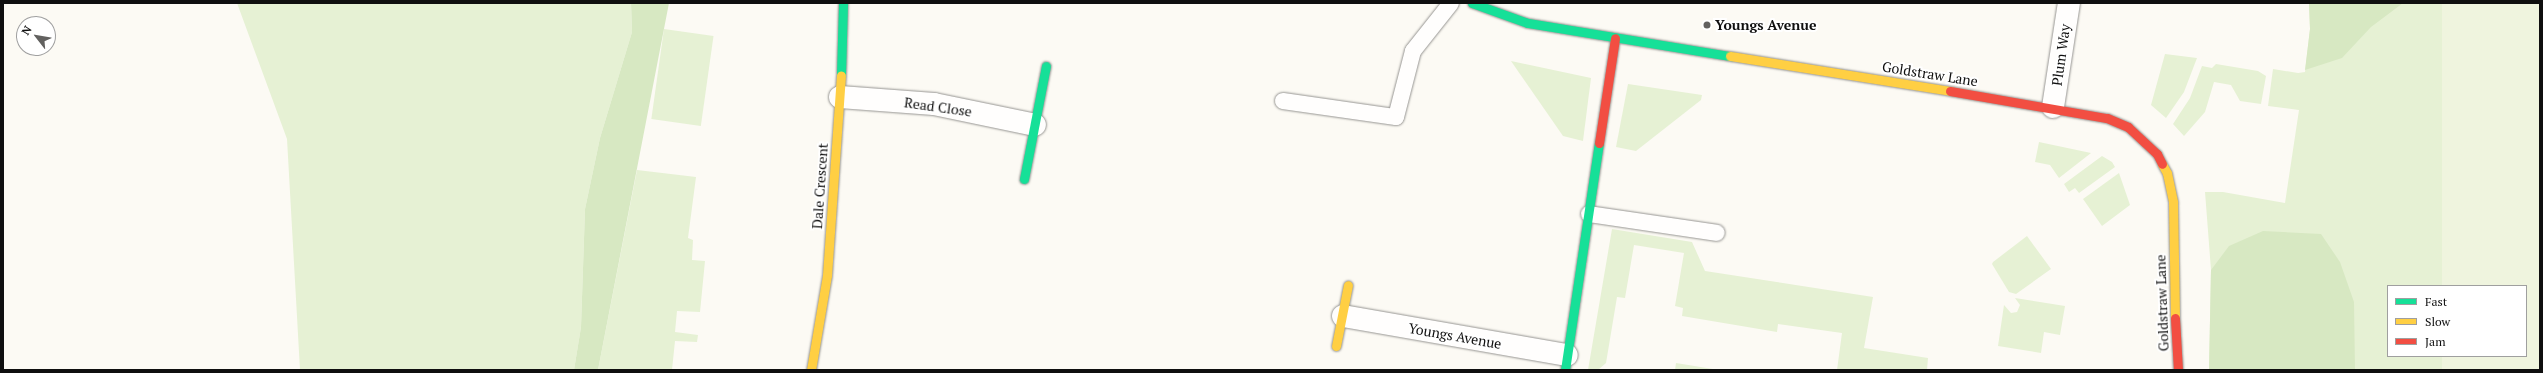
<!DOCTYPE html>
<style>
body{margin:0}
#map{position:relative;width:2543px;height:373px;overflow:hidden;background:#fcfaf4;font-family:"PT Serif",serif}
div>[style]{position:absolute}
.green>*{inset:0;background:#e6f1d4;transform-origin:0 0}
.forest>*{inset:0;background:#d7e8c2}
.pitch>*{inset:0;background:#eff4de}
.roads{filter:drop-shadow(0 0 1px #969592) drop-shadow(0 0 1px #969592)}
.lane>*{height:16px;margin:-8px;padding:0 8px;transform-origin:8px;border-radius:8px;background:#fffefd}
.street>*{height:22px;margin:-11px;padding:0 11px;transform-origin:11px;border-radius:11px;background:#fffefd}
.fast>*{height:9px;margin:-4.5px;padding:0 4.5px;transform-origin:4.5px;border-radius:4.5px;background:#16e098}
.slow>*{height:9px;margin:-4.5px;padding:0 4.5px;transform-origin:4.5px;border-radius:4.5px;background:#ffcf43}
.jam>*{height:9px;margin:-4.5px;padding:0 4.5px;transform-origin:4.5px;border-radius:4.5px;background:#f24e42}
.dots>*{width:11px;height:11px;translate:-50% -50%;box-sizing:border-box;border:2px solid #fff;border-radius:50%}
span{translate:-50% -50%;white-space:nowrap;text-align:center;line-height:1.15;-webkit-text-stroke:4px #fff;paint-order:stroke}
.poi-label{font-size:14px;color:#0f0f0f;font-weight:700}
.left{translate:0 -50%;text-align:left}
.street-label{font-size:14px;color:#0f0f0f}
.frame{position:absolute;inset:0;border:4px solid #0f0f0f;pointer-events:none}
.legend{position:absolute;left:2387px;top:285px;width:140px;height:72px;box-sizing:border-box;background:#fff;border:1px solid #9f9f9f;margin:0;padding:5px 7px;list-style:none;font-size:12px;color:#0f0f0f}
.legend li{display:flex;align-items:center;gap:8px;height:20px}
.legend b{width:20px;border:1px solid #9f9f9f}
.north{position:absolute;left:16px;top:16px;width:40px;height:40px;box-sizing:border-box;background:#fff;border:1px solid #9f9f9f;border-radius:50%;rotate:301deg;font-size:11px;font-weight:700;line-height:16px;text-align:center;color:#0f0f0f}
.north::after{content:'';display:block;margin:auto;width:14px;height:18px;background:#62615f;clip-path:polygon(50% 0,100% 100%,50% 72%,0 100%)}
</style>
<div id="map">
<div class="green">
<i style="clip-path:polygon(237px 3px,631px 3px,632px 32px,600px 138px,585px 209px,581px 327px,574px 370px,300px 370px,287px 139px)"></i>
<i style="clip-path:polygon(evenodd,2309px 3px,2540px 3px,2540px 370px,2209px 370px,2211px 270px,2205px 192px,2223px 192px,2285px 203px,2299px 110px,2268px 106px,2273px 69px,2298px 73px,2305px 72px,2310px 29px,2309px 3px,2388px 286px,2526px 286px,2526px 356px,2388px 356px,2388px 286px)"></i>
<i style="left:664px;top:29px;width:50px;height:91px;rotate:8deg"></i>
<i style="clip-path:polygon(2165px 54px,2197px 58px,2184px 92px,2166px 118px,2151px 105px)"></i>
<i style="clip-path:polygon(1511px 61px,1591px 78px,1583px 141px,1563px 136px)"></i>
<i style="clip-path:polygon(2216px 64px,2258px 71px,2266px 76px,2261px 104px,2240px 101px,2231px 85px,2214px 82px,2205px 112px,2184px 136px,2173px 124px,2190px 98px,2202px 66px,2212px 68px)"></i>
<i style="clip-path:polygon(1628px 84px,1702px 95px,1701px 100px,1636px 151px,1616px 147px)"></i>
<i style="clip-path:polygon(2039px 142px,2091px 153px,2059px 178px,2050px 165px,2035px 162px)"></i>
<i style="clip-path:polygon(2102px 156px,2112px 162px,2115px 167px,2079px 193px,2075px 188px,2069px 192px,2064px 184px)"></i>
<i style="clip-path:polygon(637px 170px,696px 177px,688px 238px,693px 240px,692px 260px,705px 261px,700px 312px,677px 311px,675px 332px,698px 335px,697px 342px,675px 341px,672px 370px,598px 370px)"></i>
<i style="clip-path:polygon(2119px 173px,2130px 205px,2102px 226px,2083px 199px)"></i>
<i style="clip-path:polygon(1612px 229px,1692px 242px,1705px 271px,1873px 297px,1864px 348px,1928px 358px,1927px 370px,1837px 370px,1842px 333px,1778px 324px,1777px 332px,1682px 316px,1683px 308px,1675px 306px,1684px 253px,1634px 245px,1625px 298px,1617px 297px,1606px 363px,1598px 370px,1588px 370px)"></i>
<i style="clip-path:polygon(2027px 236px,2051px 269px,2016px 294px,2009px 292px,1992px 264px,1993px 262px)"></i>
<i style="clip-path:polygon(2015px 298px,2065px 306px,2060px 335px,2044px 332px,2041px 353px,1998px 346px,2004px 305px,2011px 313px,2017px 312px,2020px 305px)"></i>
<i style="clip-path:polygon(1676px 363px,1719px 370px,1675px 370px)"></i>
</div>
<div class="forest">
<i style="clip-path:polygon(631px 3px,669px 3px,598px 370px,574px 370px,581px 327px,585px 209px,600px 138px,632px 32px)"></i>
<i style="clip-path:polygon(2309px 3px,2403px 3px,2371px 27px,2342px 58px,2305px 70px,2310px 29px)"></i>
<i style="clip-path:polygon(2263px 231px,2321px 234px,2340px 262px,2354px 302px,2355px 370px,2209px 370px,2211px 270px,2229px 246px)"></i>
</div>
<div class="pitch">
<i style="clip-path:polygon(2442px 3px,2540px 3px,2540px 370px,2442px 370px,2442px 356px,2526px 356px,2526px 286px,2442px 286px)"></i>
</div>
<div class="roads">
<div class="lane">
<i style="left:1283px;top:101px;width:114px;rotate:8.1deg"></i>
<i style="left:1396px;top:117px;width:68px;rotate:-75.6deg"></i>
<i style="left:1413px;top:51px;width:61px;rotate:-51.6deg"></i>
<i style="left:1589px;top:214px;width:129px;rotate:8.4deg"></i>
</div>
<div class="street">
<i style="left:840px;top:97px;width:94px;rotate:4.3deg"></i>
<i style="left:934px;top:104px;width:103px;rotate:11.7deg"></i>
<i style="left:2053px;top:107px;width:105px;rotate:-81.3deg"></i>
<i style="left:1343px;top:316px;width:227px;rotate:9.9deg"></i>
</div>
<div class="fast">
<i style="left:1472px;top:3px;width:59px;rotate:19.7deg"></i>
<i style="left:1528px;top:23px;width:205px;rotate:9.3deg"></i>
<i style="left:841px;top:75px;width:72px;rotate:-88.4deg"></i>
<i style="left:1024px;top:179px;width:115px;rotate:-79deg"></i>
<i style="left:1565px;top:370px;width:230px;rotate:-81.5deg"></i>
</div>
<div class="slow">
<i style="left:1730px;top:56px;width:223px;rotate:9deg"></i>
<i style="left:2162px;top:164px;width:10px;rotate:61deg"></i>
<i style="left:2167px;top:173px;width:30px;rotate:78deg"></i>
<i style="left:2173px;top:202px;width:116px;rotate:89deg"></i>
<i style="left:1336px;top:346px;width:62px;rotate:-78.9deg"></i>
<i style="left:811px;top:370px;width:96px;rotate:-80.4deg"></i>
<i style="left:827px;top:275px;width:200px;rotate:-86deg"></i>
</div>
<div class="jam">
<i style="left:1950px;top:91px;width:159px;rotate:9.8deg"></i>
<i style="left:2107px;top:118px;width:23px;rotate:23deg"></i>
<i style="left:2128px;top:127px;width:40px;rotate:43deg"></i>
<i style="left:2157px;top:154px;width:11px;rotate:63deg"></i>
<i style="left:1599px;top:143px;width:106px;rotate:-81.3deg"></i>
<i style="left:2175px;top:318px;width:52px;rotate:86.7deg"></i>
</div>
</div>
<div class="dots">
<i style="left:1707px;top:25px;background:#62615f"></i>
</div>
<div class="poi-label">
<span class="left" style="left:1715px;top:25px">Youngs Avenue</span>
</div>
<div class="street-label">
<span style="left:2061px;top:55px;rotate:-82deg">Plum Way</span>
<span style="left:1930px;top:74px;rotate:9deg">Goldstraw Lane</span>
<span style="left:938px;top:107px;rotate:8deg">Read Close</span>
<span style="left:820px;top:186px;rotate:-86deg">Dale Crescent</span>
<span style="left:2162px;top:303px;rotate:-92deg">Goldstraw Lane</span>
<span style="left:1455px;top:336px;rotate:10deg">Youngs Avenue</span>
</div>
<div class="frame"></div>
<ul class="legend">
<li><b style="height:5px;background:#16e098"></b>Fast</li>
<li><b style="height:5px;background:#ffcf43"></b>Slow</li>
<li><b style="height:5px;background:#f24e42"></b>Jam</li>
</ul>
<div class="north">N</div>
</div>
